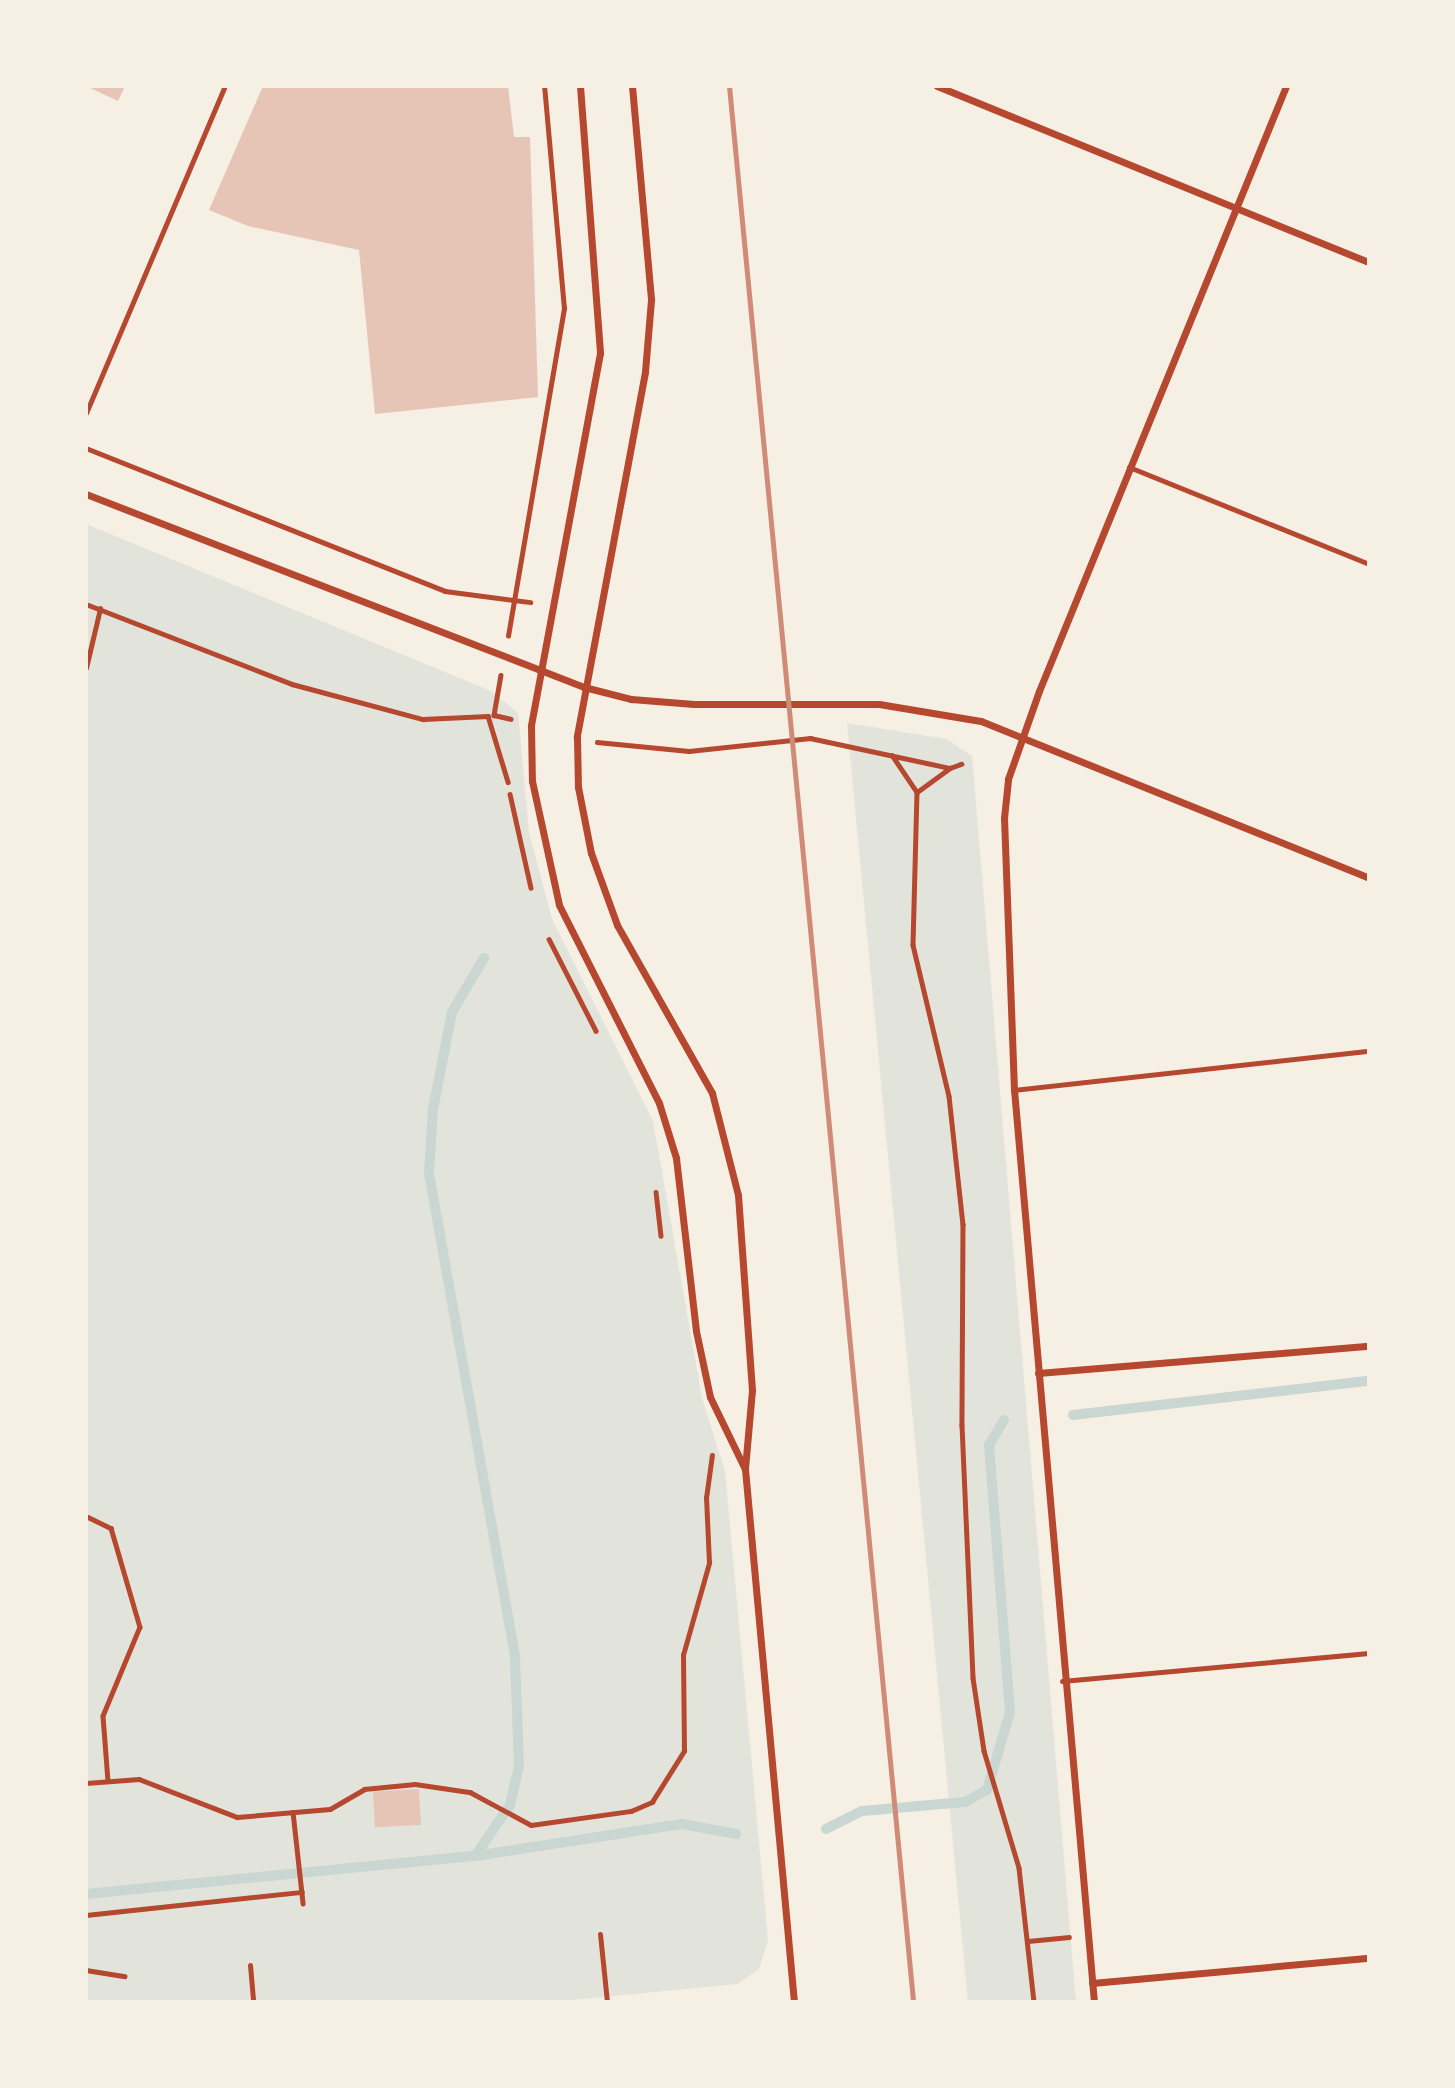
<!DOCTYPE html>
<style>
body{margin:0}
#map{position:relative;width:1455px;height:2088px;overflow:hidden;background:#f6efe4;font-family:Inter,sans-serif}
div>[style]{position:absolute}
.green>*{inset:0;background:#e2e4dc}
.stream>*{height:10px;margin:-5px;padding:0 5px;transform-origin:5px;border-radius:5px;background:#c9d6d2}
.building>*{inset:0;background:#e6c5b7;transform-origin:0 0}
.path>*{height:4.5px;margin:-2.25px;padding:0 2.25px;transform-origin:2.25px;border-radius:2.25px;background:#b5482f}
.service>*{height:5px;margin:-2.5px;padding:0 2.5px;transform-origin:2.5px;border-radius:2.5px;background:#b5482f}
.minor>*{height:7px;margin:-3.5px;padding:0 3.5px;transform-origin:3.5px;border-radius:3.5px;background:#b5482f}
.rail>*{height:5px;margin:-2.5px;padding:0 2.5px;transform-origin:2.5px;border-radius:2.5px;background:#cf8b77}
span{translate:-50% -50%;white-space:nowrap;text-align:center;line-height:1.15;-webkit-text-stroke:5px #f6efe4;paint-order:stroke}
.frame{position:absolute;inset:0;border:88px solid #f6efe4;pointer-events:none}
</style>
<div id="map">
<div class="green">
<i style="clip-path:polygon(86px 524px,491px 691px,518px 713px,529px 832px,552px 919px,653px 1121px,702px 1398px,725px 1471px,768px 1940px,759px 1969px,738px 1984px,551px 2002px,86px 2002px)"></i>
<i style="clip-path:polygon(847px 723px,946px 739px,972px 756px,1076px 2002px,968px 2002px)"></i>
</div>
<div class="stream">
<i style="left:1073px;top:1415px;width:298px;rotate:-6.6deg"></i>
<i style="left:826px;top:1829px;width:40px;rotate:-26.6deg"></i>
<i style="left:862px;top:1811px;width:103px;rotate:-5deg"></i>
<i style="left:965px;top:1802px;width:25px;rotate:-29deg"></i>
<i style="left:987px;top:1790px;width:81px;rotate:-73.6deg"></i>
<i style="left:1010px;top:1712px;width:268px;rotate:-94.5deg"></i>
<i style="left:989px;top:1445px;width:29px;rotate:-59deg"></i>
<i style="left:475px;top:1856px;width:62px;rotate:-55.5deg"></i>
<i style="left:510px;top:1805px;width:39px;rotate:-77deg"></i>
<i style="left:519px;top:1767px;width:111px;rotate:-92.1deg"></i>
<i style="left:515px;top:1656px;width:490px;rotate:-100.1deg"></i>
<i style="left:429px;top:1174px;width:65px;rotate:-86.5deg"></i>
<i style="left:433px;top:1109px;width:99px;rotate:-78.9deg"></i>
<i style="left:452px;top:1012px;width:63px;rotate:-59.3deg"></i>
<i style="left:86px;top:1894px;width:391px;rotate:-5.6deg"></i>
<i style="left:475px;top:1856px;width:209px;rotate:-8.8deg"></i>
<i style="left:682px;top:1824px;width:55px;rotate:10.5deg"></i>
</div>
<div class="building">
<i style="clip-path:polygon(86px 86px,125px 86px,118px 101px)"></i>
<i style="clip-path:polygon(263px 86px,508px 86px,514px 137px,530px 137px,538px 397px,375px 414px,359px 250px,248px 226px,209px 210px)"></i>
<i style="left:419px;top:1789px;width:36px;height:46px;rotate:87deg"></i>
</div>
<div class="path">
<i style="left:86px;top:448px;width:386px;rotate:21.7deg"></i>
<i style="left:445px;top:591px;width:86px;rotate:7.4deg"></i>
<i style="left:86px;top:604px;width:221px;rotate:21.2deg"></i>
<i style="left:292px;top:684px;width:136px;rotate:15deg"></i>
<i style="left:423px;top:719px;width:65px;rotate:-2.6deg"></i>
<i style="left:508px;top:636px;width:332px;rotate:-80.3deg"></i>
<i style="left:564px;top:309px;width:224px;rotate:-95.1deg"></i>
<i style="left:86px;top:668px;width:61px;rotate:-76.7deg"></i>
<i style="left:501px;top:675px;width:41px;rotate:99.9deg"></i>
<i style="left:494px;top:715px;width:17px;rotate:13deg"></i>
<i style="left:488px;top:716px;width:69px;rotate:73.1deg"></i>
<i style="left:597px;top:742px;width:92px;rotate:5.6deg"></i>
<i style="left:689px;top:751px;width:122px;rotate:-6.1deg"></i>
<i style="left:810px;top:738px;width:143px;rotate:12.1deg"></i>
<i style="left:950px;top:768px;width:12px;rotate:-20deg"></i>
<i style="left:892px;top:755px;width:45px;rotate:56deg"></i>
<i style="left:917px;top:792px;width:153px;rotate:91.5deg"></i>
<i style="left:913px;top:945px;width:155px;rotate:76.6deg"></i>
<i style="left:949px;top:1096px;width:129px;rotate:83.8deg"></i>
<i style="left:963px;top:1224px;width:201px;rotate:90.3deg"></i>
<i style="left:962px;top:1425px;width:253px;rotate:87.5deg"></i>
<i style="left:973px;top:1678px;width:74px;rotate:81.4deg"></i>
<i style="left:984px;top:1751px;width:122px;rotate:73.3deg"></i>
<i style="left:1019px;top:1868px;width:135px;rotate:83.6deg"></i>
<i style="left:917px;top:792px;width:41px;rotate:-36deg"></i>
<i style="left:510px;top:794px;width:96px;rotate:77.4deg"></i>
<i style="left:549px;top:939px;width:103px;rotate:62.9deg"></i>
<i style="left:656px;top:1192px;width:44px;rotate:83.5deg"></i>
<i style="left:86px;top:1516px;width:28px;rotate:26deg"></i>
<i style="left:111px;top:1528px;width:103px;rotate:73.7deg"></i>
<i style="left:140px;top:1627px;width:96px;rotate:112.6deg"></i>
<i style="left:103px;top:1716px;width:65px;rotate:85.6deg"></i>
<i style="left:86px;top:1783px;width:53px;rotate:-4.3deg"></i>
<i style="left:139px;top:1779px;width:105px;rotate:21.2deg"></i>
<i style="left:237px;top:1817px;width:93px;rotate:-4.9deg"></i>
<i style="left:330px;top:1809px;width:39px;rotate:-30deg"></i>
<i style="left:364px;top:1789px;width:51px;rotate:-5.6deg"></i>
<i style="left:415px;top:1784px;width:56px;rotate:8.3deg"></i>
<i style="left:470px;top:1792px;width:69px;rotate:28.4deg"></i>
<i style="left:531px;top:1825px;width:101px;rotate:-8deg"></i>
<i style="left:631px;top:1811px;width:23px;rotate:-23deg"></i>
<i style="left:652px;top:1802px;width:60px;rotate:-57.9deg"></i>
<i style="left:684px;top:1751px;width:96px;rotate:-90.6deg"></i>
<i style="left:683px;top:1655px;width:96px;rotate:-74.2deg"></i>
<i style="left:709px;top:1563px;width:65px;rotate:-92.6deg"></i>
<i style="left:706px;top:1498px;width:43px;rotate:-82.1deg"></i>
<i style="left:293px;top:1812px;width:92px;rotate:83.7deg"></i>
<i style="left:86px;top:1915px;width:217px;rotate:-6.1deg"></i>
<i style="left:1028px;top:1941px;width:41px;rotate:-5.6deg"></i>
<i style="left:86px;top:1970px;width:39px;rotate:9deg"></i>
</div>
<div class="service">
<i style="left:86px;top:413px;width:355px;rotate:-67deg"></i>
<i style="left:1129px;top:467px;width:259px;rotate:22deg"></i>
<i style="left:1014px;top:1090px;width:357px;rotate:-6.3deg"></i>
<i style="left:1062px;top:1681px;width:308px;rotate:-5.2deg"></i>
<i style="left:600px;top:1934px;width:68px;rotate:84.1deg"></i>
<i style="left:250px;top:1965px;width:37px;rotate:85deg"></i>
</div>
<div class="minor">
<i style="left:580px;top:86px;width:268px;rotate:85.7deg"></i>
<i style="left:600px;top:353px;width:379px;rotate:100.5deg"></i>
<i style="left:531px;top:726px;width:55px;rotate:89deg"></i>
<i style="left:532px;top:781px;width:127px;rotate:77.7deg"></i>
<i style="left:559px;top:905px;width:222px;rotate:63.2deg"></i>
<i style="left:659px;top:1103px;width:58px;rotate:72.8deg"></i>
<i style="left:676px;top:1158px;width:174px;rotate:83.4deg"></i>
<i style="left:696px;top:1331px;width:67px;rotate:78deg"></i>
<i style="left:710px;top:1397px;width:80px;rotate:64.1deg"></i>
<i style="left:632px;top:86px;width:215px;rotate:84.9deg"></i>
<i style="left:651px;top:300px;width:72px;rotate:94.8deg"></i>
<i style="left:645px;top:372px;width:371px;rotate:100.6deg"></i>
<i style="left:577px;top:737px;width:50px;rotate:88.9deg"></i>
<i style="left:578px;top:787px;width:67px;rotate:78.9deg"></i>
<i style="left:591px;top:853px;width:77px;rotate:70.1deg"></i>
<i style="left:617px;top:925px;width:193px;rotate:60.5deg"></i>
<i style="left:712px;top:1093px;width:105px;rotate:75.7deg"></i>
<i style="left:738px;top:1195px;width:196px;rotate:85.9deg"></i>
<i style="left:752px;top:1390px;width:79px;rotate:95.1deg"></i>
<i style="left:745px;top:1469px;width:535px;rotate:84.75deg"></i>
<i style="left:937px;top:86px;width:466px;rotate:22.2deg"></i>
<i style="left:86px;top:494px;width:534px;rotate:21.18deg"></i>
<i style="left:584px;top:687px;width:49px;rotate:14.3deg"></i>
<i style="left:631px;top:699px;width:63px;rotate:4.5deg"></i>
<i style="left:694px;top:704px;width:185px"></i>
<i style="left:879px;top:704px;width:103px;rotate:9.5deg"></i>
<i style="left:981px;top:721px;width:419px;rotate:22deg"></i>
<i style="left:1038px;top:1373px;width:332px;rotate:-4.7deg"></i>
<i style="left:1092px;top:1983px;width:278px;rotate:-5.2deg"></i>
<i style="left:1094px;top:2002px;width:916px;rotate:-95.01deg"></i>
<i style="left:1014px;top:1090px;width:272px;rotate:-92.1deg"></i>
<i style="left:1004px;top:818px;width:39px;rotate:-84deg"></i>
<i style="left:1008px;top:779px;width:93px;rotate:-70.6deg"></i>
<i style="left:1039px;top:691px;width:653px;rotate:-67.79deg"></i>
</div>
<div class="rail">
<i style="left:729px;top:86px;width:1925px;rotate:84.51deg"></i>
</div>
<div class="frame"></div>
</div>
